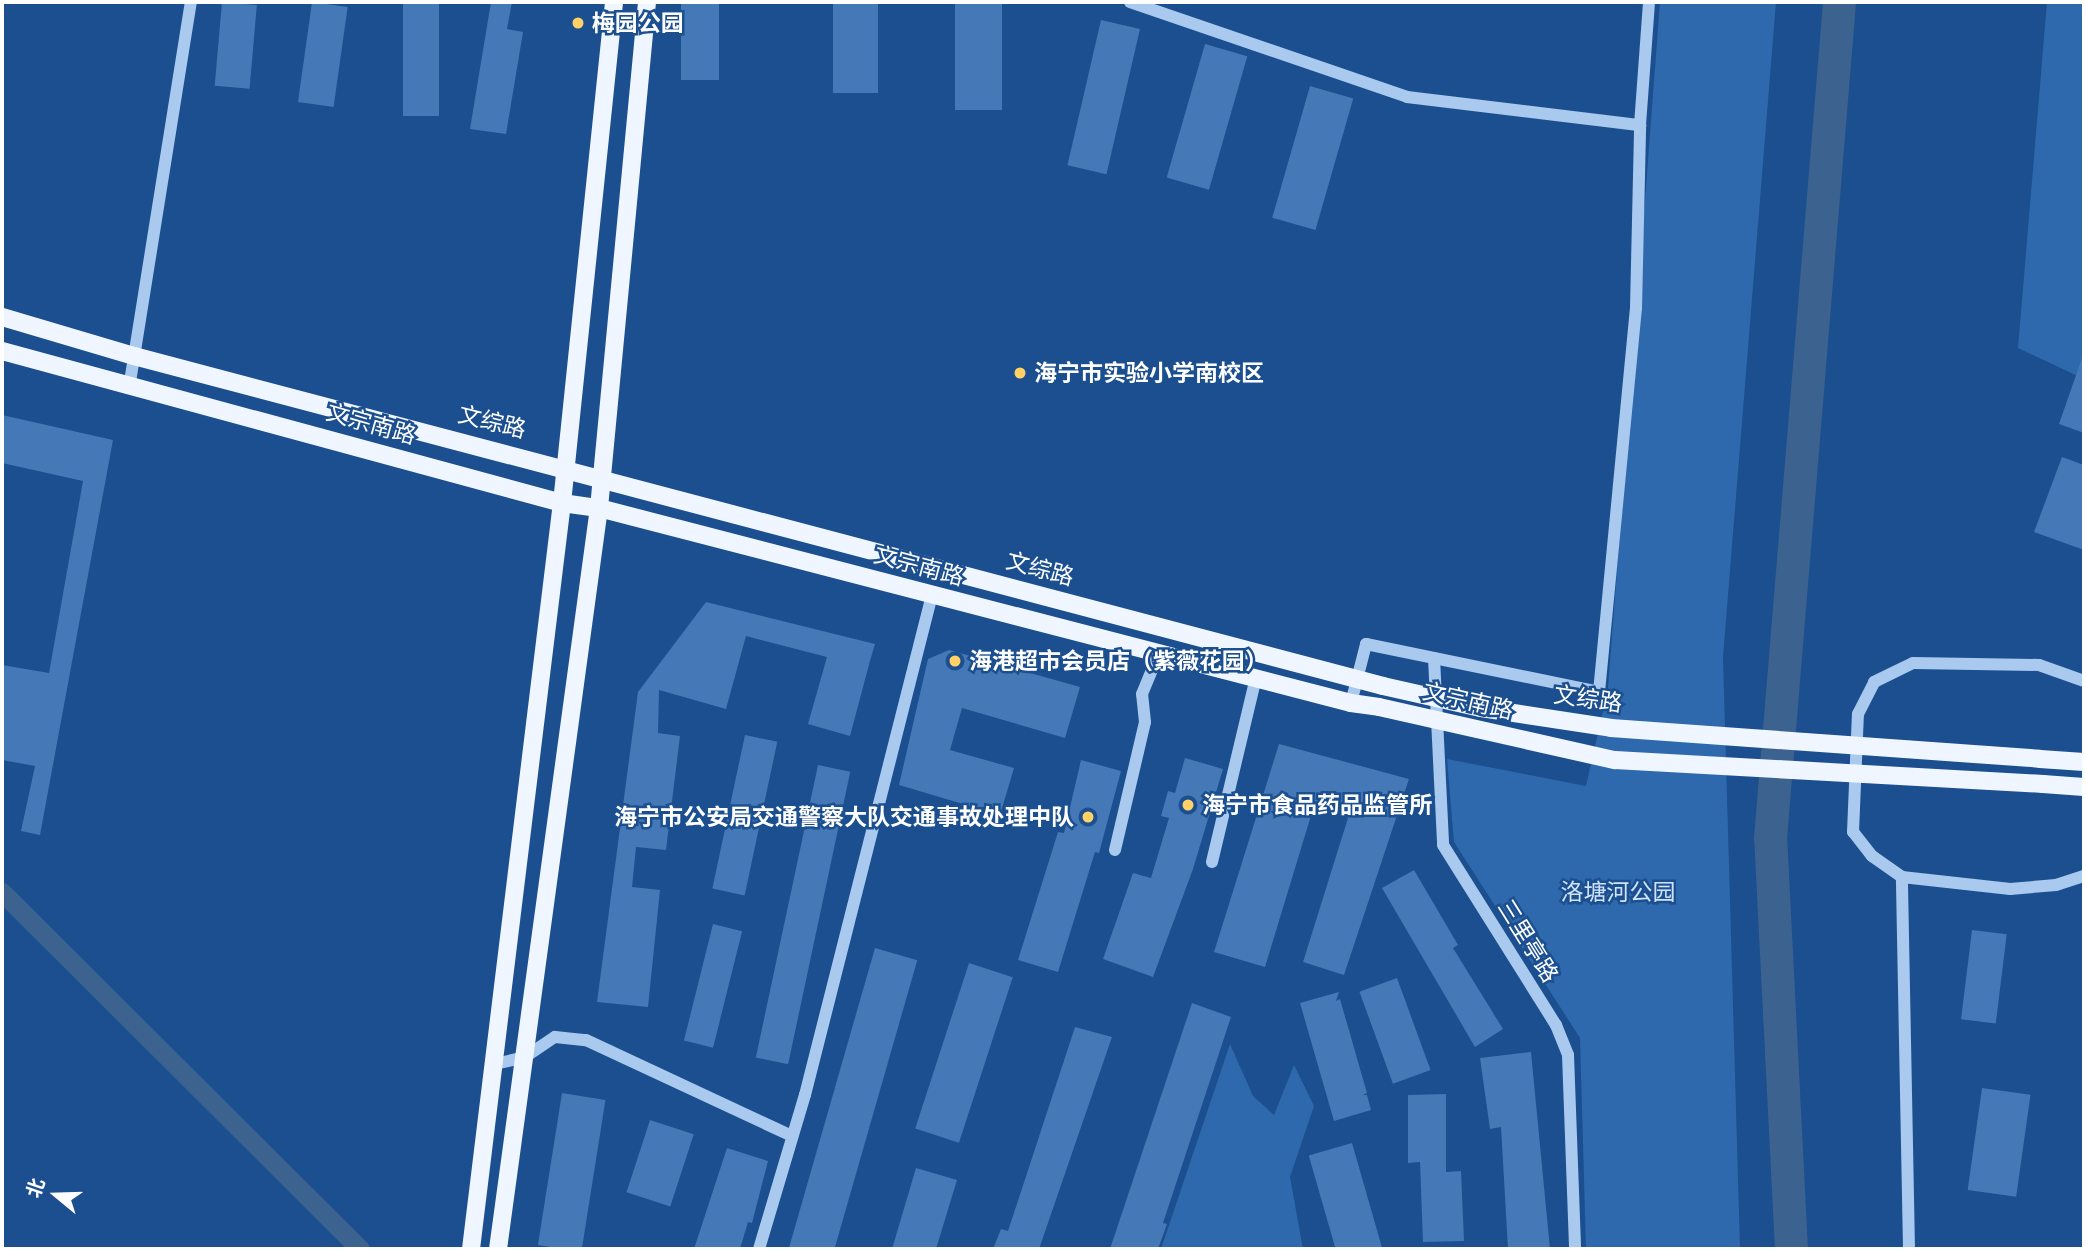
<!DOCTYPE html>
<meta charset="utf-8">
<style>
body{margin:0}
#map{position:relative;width:2086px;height:1251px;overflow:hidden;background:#1b4f8f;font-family:Rubik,"Noto Sans SC",sans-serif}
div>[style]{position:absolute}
.green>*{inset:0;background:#2e69ad}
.canal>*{height:19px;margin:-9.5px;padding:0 9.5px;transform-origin:9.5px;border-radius:9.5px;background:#3c6290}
.river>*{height:33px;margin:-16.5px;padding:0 16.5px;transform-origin:16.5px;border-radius:16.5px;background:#3c6290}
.building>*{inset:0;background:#4478b7;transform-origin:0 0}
.minor>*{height:12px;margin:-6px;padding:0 6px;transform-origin:6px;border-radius:6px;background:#a9c9ee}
.major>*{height:18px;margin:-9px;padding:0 9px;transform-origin:9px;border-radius:9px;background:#f0f6ff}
.major-bridge>*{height:18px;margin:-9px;padding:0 9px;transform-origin:9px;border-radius:9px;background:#f0f6ff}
.dots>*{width:19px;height:19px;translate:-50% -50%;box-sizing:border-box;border:4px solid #1b4f8f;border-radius:50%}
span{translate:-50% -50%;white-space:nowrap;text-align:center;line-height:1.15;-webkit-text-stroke:5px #1b4f8f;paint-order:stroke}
.poi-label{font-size:23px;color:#fff;font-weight:700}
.left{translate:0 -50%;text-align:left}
.right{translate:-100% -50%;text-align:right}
.street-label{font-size:23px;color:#fff}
.park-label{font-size:23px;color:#cfe3fa}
.frame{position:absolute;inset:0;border:4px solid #fff;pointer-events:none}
.north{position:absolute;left:21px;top:1160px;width:70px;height:70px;-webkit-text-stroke:5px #1b4f8f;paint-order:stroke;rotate:289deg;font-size:19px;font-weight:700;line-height:28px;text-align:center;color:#fff}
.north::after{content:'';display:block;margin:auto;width:24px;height:32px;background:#fff;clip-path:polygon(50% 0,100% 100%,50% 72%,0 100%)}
</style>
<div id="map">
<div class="green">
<i style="clip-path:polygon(1660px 2px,1776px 2px,1723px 657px,1740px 1249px,1586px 1249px,1580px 1038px,1454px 842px,1447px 759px,1586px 786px,1608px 689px)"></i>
<i style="clip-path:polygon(2047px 2px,2084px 2px,2084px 379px,2018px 348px)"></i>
<i style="clip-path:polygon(1230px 1044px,1253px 1096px,1274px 1115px,1294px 1065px,1314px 1106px,1290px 1177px,1303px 1249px,1161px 1249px)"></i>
</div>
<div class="canal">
<i style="left:2px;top:892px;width:506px;rotate:44.92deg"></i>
</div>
<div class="river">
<i style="left:1791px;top:1249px;width:412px;rotate:-92.9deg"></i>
<i style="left:1770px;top:838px;width:839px;rotate:-85.28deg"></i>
</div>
<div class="building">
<i style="left:222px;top:2px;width:35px;height:84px;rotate:5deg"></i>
<i style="left:312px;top:2px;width:36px;height:101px;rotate:8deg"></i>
<i style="left:403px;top:2px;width:36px;height:114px"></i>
<i style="clip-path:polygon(491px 2px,512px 2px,507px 29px,523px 32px,506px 134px,470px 129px)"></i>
<i style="left:681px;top:2px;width:38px;height:78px"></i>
<i style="left:833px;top:2px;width:45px;height:91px"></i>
<i style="left:955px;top:2px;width:47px;height:108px"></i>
<i style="left:1101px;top:20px;width:40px;height:149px;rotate:13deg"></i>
<i style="left:1205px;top:44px;width:44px;height:139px;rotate:16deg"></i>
<i style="left:1310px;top:86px;width:45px;height:137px;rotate:16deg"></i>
<i style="clip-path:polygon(2082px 358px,2084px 358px,2084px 433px,2059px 424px)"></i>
<i style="clip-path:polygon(2px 415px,113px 440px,40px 835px,21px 831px,35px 766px,2px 760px,2px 665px,49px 673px,83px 481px,2px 463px)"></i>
<i style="clip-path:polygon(2062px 457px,2084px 465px,2084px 550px,2034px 532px)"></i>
<i style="clip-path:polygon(706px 602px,875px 644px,870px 661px,850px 736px,808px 724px,827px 657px,746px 636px,726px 709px,659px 690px,658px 733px,680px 736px,666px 850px,636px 847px,632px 887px,660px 890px,648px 1007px,597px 1002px,638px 692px)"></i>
<i style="clip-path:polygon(949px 650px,1080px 687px,1065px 738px,962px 708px,950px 750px,1014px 768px,1000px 815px,899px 785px,928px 659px)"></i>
<i style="left:745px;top:735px;width:33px;height:157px;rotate:12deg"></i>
<i style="clip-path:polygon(1279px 744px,1409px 779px,1344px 975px,1303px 962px,1348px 818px,1313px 809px,1265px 967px,1214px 952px)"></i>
<i style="clip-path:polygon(1185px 758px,1223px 769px,1193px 869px,1153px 977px,1103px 959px,1133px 873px,1151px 878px,1169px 818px,1161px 816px,1168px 791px,1175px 793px)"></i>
<i style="clip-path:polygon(1081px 760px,1121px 771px,1099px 853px,1095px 852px,1058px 972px,1018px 960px,1058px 832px,1064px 833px)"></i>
<i style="left:818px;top:765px;width:33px;height:299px;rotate:12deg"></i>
<i style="clip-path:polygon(1414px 870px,1458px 945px,1453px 948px,1503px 1029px,1475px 1047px,1382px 888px)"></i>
<i style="left:713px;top:924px;width:30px;height:120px;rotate:14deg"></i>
<i style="left:1972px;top:930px;width:35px;height:90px;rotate:7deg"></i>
<i style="left:875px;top:948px;width:44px;height:314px;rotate:16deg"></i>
<i style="left:969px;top:963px;width:46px;height:174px;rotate:18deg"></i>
<i style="left:1397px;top:978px;width:98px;height:40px;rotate:70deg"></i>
<i style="clip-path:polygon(1339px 992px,1336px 1001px,1340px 999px,1367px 1093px,1363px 1095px,1367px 1095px,1371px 1110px,1334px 1121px,1300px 1003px)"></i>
<i style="clip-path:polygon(1192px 1003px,1231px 1017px,1163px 1223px,1167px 1224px,1158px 1249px,1110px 1249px)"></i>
<i style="clip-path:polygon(1075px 1027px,1112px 1037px,1039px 1249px,993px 1249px,1001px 1229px,1008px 1231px)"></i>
<i style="clip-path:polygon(1531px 1052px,1550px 1249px,1508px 1249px,1501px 1127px,1490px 1129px,1480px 1058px)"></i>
<i style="left:1982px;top:1088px;width:49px;height:103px;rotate:8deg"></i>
<i style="left:562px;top:1093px;width:44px;height:154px;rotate:9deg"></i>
<i style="clip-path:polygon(1446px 1094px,1446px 1172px,1461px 1171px,1464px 1241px,1423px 1242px,1420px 1162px,1408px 1163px,1408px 1095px)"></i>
<i style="left:650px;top:1120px;width:46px;height:76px;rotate:18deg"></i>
<i style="left:1352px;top:1143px;width:110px;height:45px;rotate:74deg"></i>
<i style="clip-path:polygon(727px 1148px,768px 1161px,752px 1223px,748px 1222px,740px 1249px,694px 1249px)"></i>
<i style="clip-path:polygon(916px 1168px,957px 1180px,936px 1249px,892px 1249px)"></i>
</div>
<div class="minor">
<i style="left:1130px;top:2px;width:293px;rotate:18.9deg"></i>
<i style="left:1407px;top:97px;width:235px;rotate:6.9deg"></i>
<i style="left:130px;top:382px;width:385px;rotate:-80.9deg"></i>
<i style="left:1434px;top:658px;width:187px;rotate:87.2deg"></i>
<i style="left:1443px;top:845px;width:213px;rotate:57.9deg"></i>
<i style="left:1556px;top:1025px;width:32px;rotate:68deg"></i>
<i style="left:1568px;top:1055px;width:194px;rotate:87.9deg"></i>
<i style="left:1351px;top:703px;width:61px;rotate:-75.7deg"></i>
<i style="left:1366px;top:644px;width:238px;rotate:11.6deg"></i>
<i style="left:1599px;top:692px;width:386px;rotate:-84.5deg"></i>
<i style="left:1636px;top:308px;width:183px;rotate:-88.7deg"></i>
<i style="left:1640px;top:125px;width:123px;rotate:-85.8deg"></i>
<i style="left:1115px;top:850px;width:131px;rotate:-76.8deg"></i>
<i style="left:1145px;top:722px;width:28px;rotate:-96deg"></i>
<i style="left:1142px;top:694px;width:44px;rotate:-67.5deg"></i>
<i style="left:1212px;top:862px;width:189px;rotate:-76.6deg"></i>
<i style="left:1902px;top:877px;width:109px;rotate:6.3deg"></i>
<i style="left:2010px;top:889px;width:46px;rotate:-5deg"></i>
<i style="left:2056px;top:885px;width:29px;rotate:-18deg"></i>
<i style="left:495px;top:1064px;width:31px;rotate:-13deg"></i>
<i style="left:525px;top:1057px;width:36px;rotate:-34deg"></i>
<i style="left:555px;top:1037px;width:31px;rotate:6deg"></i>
<i style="left:586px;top:1040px;width:227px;rotate:25deg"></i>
<i style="left:759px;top:1249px;width:161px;rotate:-73.4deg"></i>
<i style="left:805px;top:1095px;width:516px;rotate:-75.75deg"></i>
<i style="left:1909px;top:1249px;width:372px;rotate:-91.1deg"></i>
<i style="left:1902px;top:877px;width:37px;rotate:-145deg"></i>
<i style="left:1872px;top:856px;width:31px;rotate:-128deg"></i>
<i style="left:1853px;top:832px;width:118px;rotate:-87.6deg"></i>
<i style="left:1858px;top:714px;width:36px;rotate:-63deg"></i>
<i style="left:1874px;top:682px;width:43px;rotate:-26deg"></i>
<i style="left:1913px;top:663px;width:126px;rotate:0.9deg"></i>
<i style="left:2039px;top:665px;width:48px;rotate:19.6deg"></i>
</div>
<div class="major">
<i style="left:2px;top:317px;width:138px;rotate:16.5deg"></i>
<i style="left:134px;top:356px;width:1292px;rotate:14.8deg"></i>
<i style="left:2px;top:351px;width:580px;rotate:15.19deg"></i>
<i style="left:562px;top:503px;width:37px;rotate:8deg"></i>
<i style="left:599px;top:508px;width:777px;rotate:14.54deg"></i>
<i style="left:1351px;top:703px;width:28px;rotate:8deg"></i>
<i style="left:2040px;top:759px;width:44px;rotate:3.9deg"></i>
<i style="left:2043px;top:784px;width:41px;rotate:4.2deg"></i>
<i style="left:471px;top:1249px;width:752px;rotate:-83.05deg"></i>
<i style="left:562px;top:503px;width:504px;rotate:-84.07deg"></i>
<i style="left:498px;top:1249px;width:748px;rotate:-82.24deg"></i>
<i style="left:599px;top:508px;width:508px;rotate:-84.58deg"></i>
</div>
<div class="major-bridge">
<i style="left:1383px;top:686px;width:100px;rotate:12.7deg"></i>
<i style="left:1481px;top:708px;width:132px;rotate:8.7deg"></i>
<i style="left:1611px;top:728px;width:430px;rotate:4.1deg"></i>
<i style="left:1379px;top:707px;width:242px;rotate:12.7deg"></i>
<i style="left:1615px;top:760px;width:429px;rotate:3.2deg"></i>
</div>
<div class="dots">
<i style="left:578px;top:23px;background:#ffd166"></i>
<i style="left:1020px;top:373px;background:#ffd166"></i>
<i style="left:955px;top:661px;background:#ffd166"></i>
<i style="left:1188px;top:805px;background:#ffd166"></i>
<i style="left:1088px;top:817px;background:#ffd166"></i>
</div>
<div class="poi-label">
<span class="left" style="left:592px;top:23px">梅园公园</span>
<span class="left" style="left:1034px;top:373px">海宁市实验小学南校区</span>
<span class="left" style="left:969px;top:661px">海港超市会员店（紫薇花园）</span>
<span class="left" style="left:1202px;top:805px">海宁市食品药品监管所</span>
<span class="right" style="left:1074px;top:817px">海宁市公安局交通警察大队交通事故处理中队</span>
</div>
<div class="street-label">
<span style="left:492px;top:422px;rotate:14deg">文综路</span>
<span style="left:371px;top:424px;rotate:16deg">文宗南路</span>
<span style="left:919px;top:566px;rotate:15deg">文宗南路</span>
<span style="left:1040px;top:569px;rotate:15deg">文综路</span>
<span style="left:1588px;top:699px;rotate:8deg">文综路</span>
<span style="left:1468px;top:701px;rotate:13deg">文宗南路</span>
<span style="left:1528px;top:941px;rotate:58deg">三里亭路</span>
</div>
<div class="park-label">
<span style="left:1618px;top:892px">洛塘河公园</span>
</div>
<div class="frame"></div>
<div class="north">北</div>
</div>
